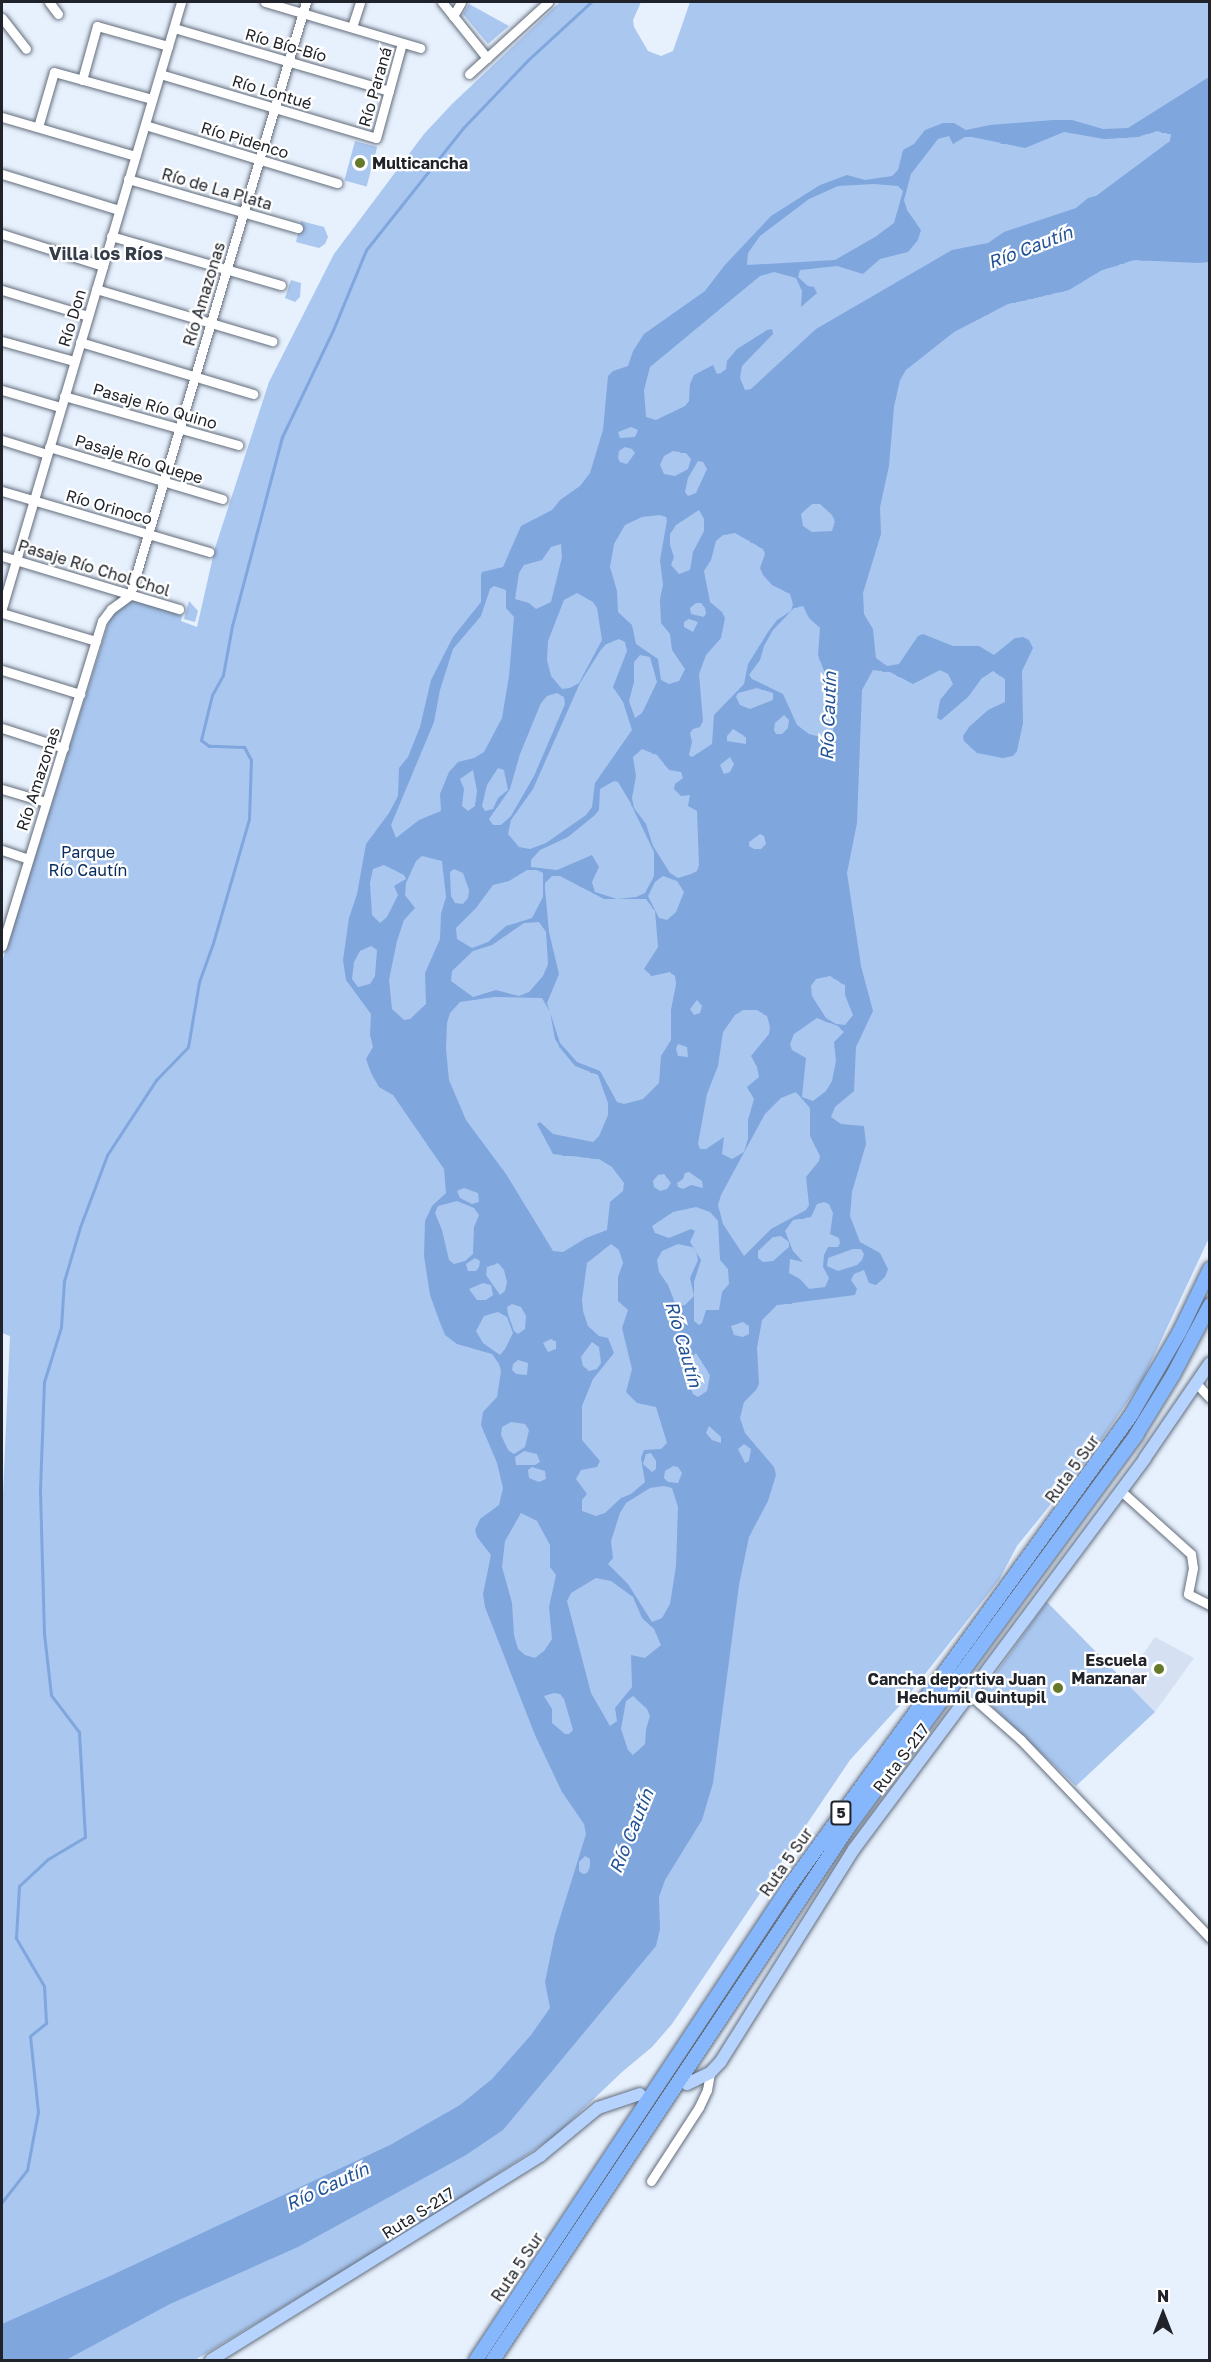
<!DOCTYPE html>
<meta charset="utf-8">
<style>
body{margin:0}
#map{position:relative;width:1211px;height:2362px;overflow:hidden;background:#e7f0fd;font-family:"Golos Text",sans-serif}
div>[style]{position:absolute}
.built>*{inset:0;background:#d5e1f3}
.green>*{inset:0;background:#aac7f0;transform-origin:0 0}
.water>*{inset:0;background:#80a6de}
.stream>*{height:3px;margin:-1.5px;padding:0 1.5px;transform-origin:1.5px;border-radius:1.5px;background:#80a6de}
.roads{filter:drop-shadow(0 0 2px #636d7b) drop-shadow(0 0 2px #636d7b)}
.minor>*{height:9px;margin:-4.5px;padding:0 4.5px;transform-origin:4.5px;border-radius:4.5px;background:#fff}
.major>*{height:12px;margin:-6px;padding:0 6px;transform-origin:6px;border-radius:6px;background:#b6d3fd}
.highway>*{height:14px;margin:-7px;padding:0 7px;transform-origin:7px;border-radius:7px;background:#86b6fb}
.dots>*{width:16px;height:16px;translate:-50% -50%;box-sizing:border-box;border:3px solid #fff;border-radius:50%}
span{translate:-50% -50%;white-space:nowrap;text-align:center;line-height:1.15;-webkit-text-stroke:4.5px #fff;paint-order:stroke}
.shield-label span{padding:2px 4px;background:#fff;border:2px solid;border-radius:4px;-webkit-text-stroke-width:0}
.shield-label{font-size:15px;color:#20242a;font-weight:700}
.street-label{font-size:16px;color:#20242a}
.poi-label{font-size:16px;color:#20242a;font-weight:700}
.left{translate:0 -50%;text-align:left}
.right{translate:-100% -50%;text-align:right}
.park-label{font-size:16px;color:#062b5d}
.water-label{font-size:18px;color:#225396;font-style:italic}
.neighbourhood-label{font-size:18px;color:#343d49;font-weight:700}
.frame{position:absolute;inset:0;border:3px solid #20242a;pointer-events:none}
.north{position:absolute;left:1133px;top:2284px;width:60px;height:60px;-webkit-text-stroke:4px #fff;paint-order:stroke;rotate:0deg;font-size:16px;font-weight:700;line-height:24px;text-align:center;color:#20242a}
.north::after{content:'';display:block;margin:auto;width:21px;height:27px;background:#20242a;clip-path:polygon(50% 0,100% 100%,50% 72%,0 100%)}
</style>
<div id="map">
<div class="built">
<i style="clip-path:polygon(1155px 1637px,1194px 1658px,1155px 1712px,1124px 1681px)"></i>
</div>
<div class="green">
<i style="clip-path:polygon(560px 2px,641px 2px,633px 20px,634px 27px,648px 51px,661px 56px,673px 51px,690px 2px,1209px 2px,1209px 1238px,1143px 1379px,1093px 1452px,1017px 1546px,999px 1580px,903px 1702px,850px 1760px,672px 2024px,652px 2047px,622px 2072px,554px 2137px,414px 2228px,195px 2360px,2px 2360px,2px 1516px,10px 1336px,2px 1333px,2px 962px,117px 596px,169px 610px,182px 615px,181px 621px,197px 627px,215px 548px,269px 382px,334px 254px,424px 134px,452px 104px)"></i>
<i style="clip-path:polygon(469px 4px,509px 26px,488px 44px,463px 14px)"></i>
<i style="left:355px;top:141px;width:23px;height:41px;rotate:15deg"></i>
<i style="clip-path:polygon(301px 221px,324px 227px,328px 237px,325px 244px,319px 248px,296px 242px)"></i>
<i style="clip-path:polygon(291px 280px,301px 283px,300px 297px,295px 302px,285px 298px)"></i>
<i style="clip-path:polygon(189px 601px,198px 611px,195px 622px,184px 619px)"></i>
<i style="clip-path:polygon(1047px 1602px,1155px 1712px,1076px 1786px,980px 1695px)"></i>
</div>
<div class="water">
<i style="clip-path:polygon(evenodd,1209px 77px,1209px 262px,1198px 263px,1134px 260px,1102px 270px,1069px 290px,1008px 304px,954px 332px,906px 370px,900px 380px,894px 407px,889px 466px,880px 507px,881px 534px,863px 593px,864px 614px,873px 629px,876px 658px,887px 666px,899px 664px,918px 636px,923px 634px,953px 646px,979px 646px,994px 655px,1015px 638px,1023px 637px,1029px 640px,1033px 648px,1022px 671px,1023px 723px,1017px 751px,1013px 756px,1003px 758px,977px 753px,964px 741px,963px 736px,969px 727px,988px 710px,1005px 702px,1005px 679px,993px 671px,982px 678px,968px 697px,941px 720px,937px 718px,940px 700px,953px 684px,948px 674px,940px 670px,913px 684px,890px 672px,873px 670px,862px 690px,857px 823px,847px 873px,861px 966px,873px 1011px,856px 1047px,854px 1091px,835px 1107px,831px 1117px,841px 1124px,864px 1126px,866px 1144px,852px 1192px,850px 1216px,860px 1242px,880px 1253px,888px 1269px,885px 1277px,876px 1285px,869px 1283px,864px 1270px,854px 1274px,851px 1280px,857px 1289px,855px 1295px,777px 1305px,762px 1320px,757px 1348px,759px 1384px,756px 1390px,744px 1402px,740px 1418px,745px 1433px,774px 1467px,776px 1475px,768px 1501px,749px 1537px,739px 1585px,713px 1783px,702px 1820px,665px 1880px,659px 1897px,660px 1929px,656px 1946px,503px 2130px,466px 2155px,298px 2247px,170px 2304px,66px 2360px,2px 2360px,2px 2324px,110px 2276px,390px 2145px,460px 2105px,492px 2079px,531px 2035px,550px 2008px,545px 1982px,555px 1934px,586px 1834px,584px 1824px,562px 1792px,535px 1735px,485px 1607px,483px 1594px,491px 1555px,477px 1537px,475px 1530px,480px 1519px,499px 1505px,503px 1488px,497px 1463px,481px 1425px,483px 1412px,497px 1397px,501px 1371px,499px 1364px,492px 1354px,457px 1344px,445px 1335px,439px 1320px,430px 1295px,424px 1256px,425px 1221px,432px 1206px,446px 1193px,444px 1169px,393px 1095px,379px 1087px,371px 1073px,366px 1059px,373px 1047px,370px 1035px,371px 1014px,346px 980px,343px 960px,349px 918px,357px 894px,366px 844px,389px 813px,398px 796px,399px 768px,408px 757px,420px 727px,431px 680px,453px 637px,481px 602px,481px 575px,482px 572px,503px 567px,521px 526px,552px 510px,560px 500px,580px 486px,590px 473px,603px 430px,608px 376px,613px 371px,628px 366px,633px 351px,644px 334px,705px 291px,724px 266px,771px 216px,820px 185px,847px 175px,865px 180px,892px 176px,898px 170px,903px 150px,914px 144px,925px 130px,943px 123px,954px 123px,966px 130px,990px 125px,1053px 120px,1072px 120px,1103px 129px,1128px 128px,1209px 77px,1157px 131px,1171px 134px,1170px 141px,1096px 196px,1088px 198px,1076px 208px,1004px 232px,988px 243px,952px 250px,816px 329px,751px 389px,745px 390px,740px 378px,742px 366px,773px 334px,772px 329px,767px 330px,737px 349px,727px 361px,726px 369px,721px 373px,717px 374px,713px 365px,694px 375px,690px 384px,689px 401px,685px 406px,656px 420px,646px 417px,644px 390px,650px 367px,760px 276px,774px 272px,796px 278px,802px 291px,801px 307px,817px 293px,814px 287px,808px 286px,798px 277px,800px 270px,837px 266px,863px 274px,880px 259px,908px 252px,918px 240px,921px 230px,907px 210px,904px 200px,911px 174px,938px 139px,949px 136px,953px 144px,965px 137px,972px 137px,1025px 148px,1064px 132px,1104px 139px,1137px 137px,1157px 131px,1209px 77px,874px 184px,898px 186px,903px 191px,894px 223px,875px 237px,835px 260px,747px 265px,748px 253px,760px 236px,809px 199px,838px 186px,874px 184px,1209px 77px,631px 427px,638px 430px,635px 437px,620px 438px,618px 432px,631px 427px,1209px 77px,625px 447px,632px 449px,635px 453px,627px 464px,620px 462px,618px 458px,619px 451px,625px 447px,1209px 77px,673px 451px,686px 453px,691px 459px,688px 469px,675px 476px,664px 474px,660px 465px,664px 456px,673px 451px,1209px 77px,698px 461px,703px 462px,707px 469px,696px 493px,688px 496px,685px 492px,688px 478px,698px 461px,1209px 77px,812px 504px,820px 504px,832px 515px,835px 521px,832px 531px,812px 532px,803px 526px,801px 514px,812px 504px,1209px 77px,699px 510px,704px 519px,704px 531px,693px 552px,690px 570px,679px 574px,671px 565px,674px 557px,670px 545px,670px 534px,676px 525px,699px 510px,1209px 77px,660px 515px,666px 517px,667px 520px,660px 560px,663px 585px,660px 599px,661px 623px,670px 634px,672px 650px,685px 669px,679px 681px,669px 684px,661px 680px,658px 659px,636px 644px,632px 625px,618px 612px,617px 591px,610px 567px,614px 544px,625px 525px,642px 517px,660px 515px,1209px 77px,735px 533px,763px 549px,765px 554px,760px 568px,763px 575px,772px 585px,790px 594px,793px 604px,791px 611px,777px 620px,768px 632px,748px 664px,744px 684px,714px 715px,712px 744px,692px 757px,689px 755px,692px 742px,690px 733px,693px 729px,700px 727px,703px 721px,699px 674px,706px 655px,721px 638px,725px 618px,722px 612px,710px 602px,704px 571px,711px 560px,716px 541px,723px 535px,735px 533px,1209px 77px,561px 544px,562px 557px,551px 602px,536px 609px,529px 603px,515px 599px,519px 573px,524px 565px,542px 560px,551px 547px,561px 544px,1209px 77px,494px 586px,506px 590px,506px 608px,514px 617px,509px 676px,502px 718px,484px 752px,474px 758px,458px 762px,449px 772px,440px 794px,441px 811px,419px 820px,396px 838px,391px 825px,434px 722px,440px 690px,453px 649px,481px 616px,490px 589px,494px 586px,1209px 77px,577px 593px,593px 602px,597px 608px,602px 640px,579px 683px,570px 688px,562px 689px,551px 676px,547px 660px,548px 641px,564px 600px,577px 593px,1209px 77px,696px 603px,701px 603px,705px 608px,706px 613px,704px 617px,691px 614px,690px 608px,696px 603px,1209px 77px,803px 606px,809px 618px,820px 628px,818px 655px,836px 703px,833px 731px,824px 738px,809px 734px,797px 725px,783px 694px,752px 679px,749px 675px,760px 660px,764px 646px,773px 630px,794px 608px,803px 606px,1209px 77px,689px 619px,698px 622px,693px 632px,684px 627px,684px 622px,689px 619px,1209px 77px,619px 639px,625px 642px,627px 651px,613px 687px,623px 702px,632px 730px,595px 783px,592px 807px,586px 815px,546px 843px,530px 849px,519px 847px,508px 834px,511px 820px,533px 789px,580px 683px,600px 651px,606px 644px,619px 639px,1209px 77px,640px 655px,650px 657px,657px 682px,642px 713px,635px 718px,629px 701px,634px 682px,634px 662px,640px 655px,1209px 77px,757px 688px,773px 693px,773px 700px,750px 709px,740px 705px,736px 697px,738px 693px,757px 688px,1209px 77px,557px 693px,564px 697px,565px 704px,534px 776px,511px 816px,501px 825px,493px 825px,489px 819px,510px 789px,520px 754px,541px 703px,547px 696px,557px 693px,1209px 77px,784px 715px,789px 720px,788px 728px,782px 734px,776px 734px,774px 730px,775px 723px,784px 715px,1209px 77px,733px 729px,746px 737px,746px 744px,727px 741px,727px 736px,733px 729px,1209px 77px,642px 749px,657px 755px,669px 770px,681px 772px,683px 778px,675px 784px,674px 789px,681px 796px,690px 795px,688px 806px,697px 811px,699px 865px,697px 871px,691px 874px,678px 878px,670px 873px,653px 846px,646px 824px,634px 808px,632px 798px,636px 776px,633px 757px,642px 749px,1209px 77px,730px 757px,734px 764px,730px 772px,724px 774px,720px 765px,730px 757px,1209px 77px,498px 768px,504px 770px,508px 790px,498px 798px,493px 809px,485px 811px,482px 806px,487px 785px,498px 768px,1209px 77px,473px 770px,477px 791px,475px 806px,468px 811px,462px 806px,464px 789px,460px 779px,473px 770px,1209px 77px,614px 781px,618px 782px,630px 802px,654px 852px,654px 876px,645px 893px,636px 897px,617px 899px,595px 892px,592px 882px,599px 867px,592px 855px,557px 870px,531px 867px,531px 860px,540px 850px,568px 837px,595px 815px,599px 810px,600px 789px,614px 781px,1209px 77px,760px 834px,764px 836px,766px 844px,761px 849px,754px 849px,749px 846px,749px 842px,760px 834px,1209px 77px,422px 856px,442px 861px,446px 897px,441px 914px,440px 939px,425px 973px,426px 1004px,410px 1019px,404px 1020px,392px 1009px,389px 980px,397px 941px,404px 920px,415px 908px,405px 895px,406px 883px,416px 861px,422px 856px,1209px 77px,384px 865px,404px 875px,406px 879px,394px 886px,398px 895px,387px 917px,380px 923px,372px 915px,370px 883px,373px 869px,384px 865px,1209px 77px,454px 869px,463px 873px,469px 890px,468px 898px,463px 904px,455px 903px,451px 896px,450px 872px,454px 869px,1209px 77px,527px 870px,537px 870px,543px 873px,543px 897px,532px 918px,506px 926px,488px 942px,472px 948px,457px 939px,456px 928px,476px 908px,493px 885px,509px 881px,527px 870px,1209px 77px,552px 876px,560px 876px,604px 899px,646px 899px,655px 911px,658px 947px,644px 969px,652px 976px,670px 972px,675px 976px,676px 984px,671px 1010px,671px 1040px,661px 1056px,659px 1083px,643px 1099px,624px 1104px,617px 1102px,600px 1071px,577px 1062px,560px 1043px,547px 1003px,559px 974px,549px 932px,545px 889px,545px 883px,552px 876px,1209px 77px,663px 876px,677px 881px,684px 892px,676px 912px,667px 920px,659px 918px,648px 896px,655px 882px,663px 876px,1209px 77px,539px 922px,546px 932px,548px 964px,543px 976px,529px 992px,519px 996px,496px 990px,473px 997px,451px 981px,452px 971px,473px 951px,492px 945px,524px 923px,539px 922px,1209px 77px,371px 946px,377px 950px,375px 976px,370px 984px,358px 987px,352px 979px,354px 962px,360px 951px,371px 946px,1209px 77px,830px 976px,845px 985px,845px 995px,853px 1015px,845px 1025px,836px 1024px,826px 1018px,812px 996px,811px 986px,816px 979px,830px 976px,1209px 77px,494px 997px,542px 998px,550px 1012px,555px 1039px,561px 1049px,575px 1066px,598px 1075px,608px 1103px,608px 1115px,599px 1136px,593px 1142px,553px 1134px,540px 1122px,537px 1124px,553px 1154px,599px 1159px,612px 1167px,624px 1183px,623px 1191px,610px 1202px,607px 1230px,586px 1238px,563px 1252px,553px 1251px,506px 1174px,466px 1120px,449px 1080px,446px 1049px,447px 1023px,450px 1013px,460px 1002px,494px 997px,1209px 77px,697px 1000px,702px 1006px,700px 1013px,694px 1015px,690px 1009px,697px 1000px,1209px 77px,743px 1010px,757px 1010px,767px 1016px,770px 1027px,769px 1034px,751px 1056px,757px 1067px,759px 1077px,747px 1087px,754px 1099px,748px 1120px,748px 1139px,744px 1152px,732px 1159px,722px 1154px,724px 1137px,706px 1149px,700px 1149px,698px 1144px,707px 1094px,718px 1066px,723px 1032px,735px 1015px,743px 1010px,1209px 77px,817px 1018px,838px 1026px,844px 1032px,834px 1042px,836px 1061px,832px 1081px,826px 1091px,813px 1101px,802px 1097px,806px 1058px,792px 1050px,790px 1044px,794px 1034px,817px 1018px,1209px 77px,678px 1044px,687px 1047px,688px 1057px,678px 1056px,676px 1049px,678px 1044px,1209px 77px,796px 1092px,810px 1108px,810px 1136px,820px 1156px,819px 1161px,806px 1177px,809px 1205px,806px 1210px,771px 1229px,744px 1256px,723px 1224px,718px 1205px,721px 1195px,765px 1114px,781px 1098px,796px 1092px,1209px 77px,689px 1172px,702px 1181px,703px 1188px,691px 1185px,683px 1189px,678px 1187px,677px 1183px,683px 1179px,685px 1173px,689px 1172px,1209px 77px,664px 1174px,671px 1183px,667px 1189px,660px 1191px,654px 1187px,653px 1181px,658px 1175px,664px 1174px,1209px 77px,464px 1188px,478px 1193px,479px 1202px,472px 1204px,460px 1198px,457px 1191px,464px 1188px,1209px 77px,457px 1201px,474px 1208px,479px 1215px,474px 1227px,473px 1254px,465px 1261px,454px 1264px,449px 1260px,442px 1230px,435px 1213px,438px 1206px,457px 1201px,1209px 77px,824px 1202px,829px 1204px,833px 1213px,830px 1234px,839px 1238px,840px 1243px,838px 1247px,828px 1247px,824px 1255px,823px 1267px,829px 1278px,825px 1287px,809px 1289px,800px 1279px,789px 1273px,790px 1259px,803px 1262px,793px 1251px,785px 1231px,793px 1220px,811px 1217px,817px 1204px,824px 1202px,1209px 77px,696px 1207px,710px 1212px,718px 1221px,720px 1260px,728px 1269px,729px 1284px,722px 1292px,719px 1310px,706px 1310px,702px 1323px,699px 1325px,694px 1321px,694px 1282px,701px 1260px,690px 1242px,695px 1231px,691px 1229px,669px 1238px,655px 1233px,652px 1226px,673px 1212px,696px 1207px,1209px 77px,781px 1236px,789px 1242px,789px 1247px,773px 1261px,763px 1262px,758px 1258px,758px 1251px,773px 1237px,781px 1236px,1209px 77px,611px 1244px,619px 1250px,623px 1263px,618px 1277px,618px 1301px,628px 1310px,622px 1328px,632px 1369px,626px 1392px,637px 1403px,656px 1407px,667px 1443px,661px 1449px,644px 1450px,641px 1458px,645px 1482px,631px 1494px,621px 1498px,605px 1513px,596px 1516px,582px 1511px,582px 1500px,587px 1494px,576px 1479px,581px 1470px,597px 1467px,600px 1461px,582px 1440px,582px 1406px,593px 1379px,614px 1353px,608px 1338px,599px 1336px,588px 1326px,583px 1311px,582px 1300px,587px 1263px,611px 1244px,1209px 77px,678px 1244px,692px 1247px,696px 1251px,698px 1260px,690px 1278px,694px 1296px,685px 1305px,680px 1306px,675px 1303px,668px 1285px,659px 1272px,657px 1260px,662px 1251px,678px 1244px,1209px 77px,853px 1249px,861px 1249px,864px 1254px,862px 1260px,857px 1265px,838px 1271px,827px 1266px,828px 1258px,853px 1249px,1209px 77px,475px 1258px,480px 1261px,479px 1267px,476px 1271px,468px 1271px,466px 1264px,475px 1258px,1209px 77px,498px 1263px,504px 1270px,507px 1282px,505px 1291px,500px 1295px,486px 1275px,487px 1267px,498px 1263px,1209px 77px,483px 1283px,491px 1285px,493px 1295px,486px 1300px,477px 1300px,469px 1289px,483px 1283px,1209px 77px,512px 1304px,521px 1307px,526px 1316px,525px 1329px,518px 1334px,514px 1331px,508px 1314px,507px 1307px,512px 1304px,1209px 77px,498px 1312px,507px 1317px,513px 1333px,505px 1349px,500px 1355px,483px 1343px,476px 1331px,484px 1316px,498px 1312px,1209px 77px,743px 1322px,749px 1326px,749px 1334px,743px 1337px,734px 1335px,731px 1326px,743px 1322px,1209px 77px,551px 1339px,556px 1341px,556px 1349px,548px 1352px,543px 1343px,551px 1339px,1209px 77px,592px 1342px,599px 1347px,601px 1363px,597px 1369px,589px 1371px,583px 1366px,581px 1357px,592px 1342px,1209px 77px,696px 1353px,710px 1375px,707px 1391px,698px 1397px,693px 1394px,685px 1375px,686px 1362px,696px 1353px,1209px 77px,518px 1360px,528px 1363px,527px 1375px,516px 1374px,512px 1370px,513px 1364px,518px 1360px,1209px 77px,511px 1422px,525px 1424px,529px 1430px,525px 1447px,514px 1454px,508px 1450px,501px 1435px,502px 1427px,511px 1422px,1209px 77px,709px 1426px,721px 1437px,721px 1443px,712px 1440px,706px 1433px,709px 1426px,1209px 77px,744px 1444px,751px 1449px,749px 1461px,745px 1463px,738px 1449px,744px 1444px,1209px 77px,524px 1451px,537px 1454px,540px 1462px,535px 1465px,516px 1465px,515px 1457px,524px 1451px,1209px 77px,651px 1453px,656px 1461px,656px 1469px,652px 1472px,643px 1464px,646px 1454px,651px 1453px,1209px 77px,673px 1466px,678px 1467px,682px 1473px,678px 1483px,668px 1482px,664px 1478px,665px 1471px,673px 1466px,1209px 77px,532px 1467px,545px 1471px,546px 1479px,539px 1482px,529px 1478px,528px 1470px,532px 1467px,1209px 77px,664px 1486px,672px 1488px,678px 1507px,676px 1566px,670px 1604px,662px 1618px,652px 1622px,628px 1584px,608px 1564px,613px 1558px,611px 1541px,620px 1513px,626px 1503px,650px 1488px,664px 1486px,1209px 77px,521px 1513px,537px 1521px,550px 1545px,550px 1567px,556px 1575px,549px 1607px,552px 1639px,544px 1651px,535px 1658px,525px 1655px,518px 1649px,514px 1635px,512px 1603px,502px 1567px,505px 1541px,521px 1513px,1209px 77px,596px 1578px,611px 1581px,633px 1597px,642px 1618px,654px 1629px,661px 1645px,645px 1658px,631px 1655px,632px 1687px,615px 1708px,617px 1721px,610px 1726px,591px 1693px,567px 1601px,571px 1593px,596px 1578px,1209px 77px,554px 1693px,560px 1694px,564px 1699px,573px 1730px,569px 1734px,565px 1734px,552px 1723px,552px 1709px,544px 1696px,554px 1693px,1209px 77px,633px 1696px,647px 1709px,650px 1716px,646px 1729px,645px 1744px,633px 1755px,628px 1750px,621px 1729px,626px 1701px,633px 1696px,1209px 77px,585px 1856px,590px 1859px,590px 1867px,587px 1873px,583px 1874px,579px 1871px,579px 1862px,585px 1856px)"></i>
</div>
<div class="stream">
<i style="left:2px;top:2202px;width:41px;rotate:-52deg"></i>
<i style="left:27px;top:2170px;width:59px;rotate:-79.3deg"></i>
<i style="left:38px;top:2112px;width:76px;rotate:-96deg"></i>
<i style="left:30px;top:2036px;width:21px;rotate:-39deg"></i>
<i style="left:46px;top:2023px;width:37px;rotate:-93deg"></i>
<i style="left:44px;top:1986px;width:56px;rotate:-120.3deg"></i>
<i style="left:16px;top:1938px;width:52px;rotate:-86.7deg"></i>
<i style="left:19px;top:1886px;width:40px;rotate:-43deg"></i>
<i style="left:48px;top:1859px;width:43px;rotate:-30.7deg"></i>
<i style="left:85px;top:1837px;width:105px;rotate:-93.3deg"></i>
<i style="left:79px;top:1732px;width:46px;rotate:-127.1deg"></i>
<i style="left:51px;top:1695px;width:61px;rotate:-96.5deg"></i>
<i style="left:44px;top:1634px;width:144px;rotate:-91.6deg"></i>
<i style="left:40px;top:1490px;width:108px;rotate:-87.9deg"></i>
<i style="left:44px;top:1382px;width:58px;rotate:-72.8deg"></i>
<i style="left:61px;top:1327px;width:46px;rotate:-86.3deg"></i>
<i style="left:64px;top:1281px;width:56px;rotate:-73.5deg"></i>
<i style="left:80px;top:1227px;width:77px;rotate:-69.4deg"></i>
<i style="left:107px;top:1155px;width:90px;rotate:-56.8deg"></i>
<i style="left:156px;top:1080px;width:46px;rotate:-45.9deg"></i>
<i style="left:188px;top:1047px;width:66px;rotate:-80.4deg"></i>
<i style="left:199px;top:982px;width:41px;rotate:-70.3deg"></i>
<i style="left:213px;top:943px;width:129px;rotate:-73.8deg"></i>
<i style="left:249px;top:819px;width:59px;rotate:-88.1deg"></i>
<i style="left:251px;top:760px;width:15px;rotate:-118deg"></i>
<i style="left:244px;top:747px;width:35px;rotate:-178deg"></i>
<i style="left:209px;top:746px;width:10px;rotate:-143deg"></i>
<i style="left:201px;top:740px;width:46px;rotate:-76.3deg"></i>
<i style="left:212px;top:695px;width:23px;rotate:-61deg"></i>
<i style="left:223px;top:675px;width:50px;rotate:-79.6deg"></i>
<i style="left:232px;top:626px;width:196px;rotate:-75.2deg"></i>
<i style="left:282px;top:437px;width:119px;rotate:-64.5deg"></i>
<i style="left:333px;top:330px;width:87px;rotate:-67.6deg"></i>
<i style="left:366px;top:250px;width:156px;rotate:-51.5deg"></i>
<i style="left:463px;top:128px;width:95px;rotate:-46.3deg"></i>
<i style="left:529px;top:59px;width:84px;rotate:-42.6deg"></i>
</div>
<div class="roads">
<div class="minor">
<i style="left:49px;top:2px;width:15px;rotate:53deg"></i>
<i style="left:265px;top:2px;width:162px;rotate:16.5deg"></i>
<i style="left:442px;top:2px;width:72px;rotate:51.2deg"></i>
<i style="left:453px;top:16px;width:16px;rotate:-60deg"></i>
<i style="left:2px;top:18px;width:39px;rotate:52deg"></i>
<i style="left:352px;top:27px;width:26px;rotate:-72deg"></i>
<i style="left:174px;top:28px;width:224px;rotate:16.3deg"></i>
<i style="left:160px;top:74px;width:225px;rotate:16.5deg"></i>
<i style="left:376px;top:138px;width:98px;rotate:-74.7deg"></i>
<i style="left:469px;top:74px;width:107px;rotate:-42.3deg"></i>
<i style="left:82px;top:80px;width:56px;rotate:-74.5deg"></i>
<i style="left:97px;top:26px;width:74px;rotate:15.7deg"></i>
<i style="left:2px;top:117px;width:139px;rotate:16.3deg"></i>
<i style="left:145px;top:125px;width:201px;rotate:16.8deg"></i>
<i style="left:38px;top:127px;width:57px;rotate:-73.8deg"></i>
<i style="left:54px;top:72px;width:102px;rotate:15.4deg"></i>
<i style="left:2px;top:174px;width:122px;rotate:17.1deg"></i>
<i style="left:128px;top:179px;width:177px;rotate:16.1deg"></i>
<i style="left:2px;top:234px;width:106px;rotate:17.6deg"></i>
<i style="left:111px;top:236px;width:177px;rotate:16.1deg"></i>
<i style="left:96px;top:289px;width:184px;rotate:16.5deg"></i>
<i style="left:2px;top:290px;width:90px;rotate:16.8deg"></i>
<i style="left:2px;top:341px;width:75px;rotate:15.5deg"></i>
<i style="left:80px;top:342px;width:181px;rotate:16.7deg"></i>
<i style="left:2px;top:390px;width:60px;rotate:16.3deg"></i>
<i style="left:64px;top:396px;width:181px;rotate:15.7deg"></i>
<i style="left:2px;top:440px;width:47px;rotate:17.3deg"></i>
<i style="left:49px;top:447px;width:181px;rotate:16.7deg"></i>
<i style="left:2px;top:491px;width:216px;rotate:16.4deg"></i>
<i style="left:2px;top:556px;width:185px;rotate:16.7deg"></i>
<i style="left:2px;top:608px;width:632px;rotate:-73.54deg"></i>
<i style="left:2px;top:613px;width:98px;rotate:16.6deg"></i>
<i style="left:2px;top:670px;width:82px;rotate:17.1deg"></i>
<i style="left:2px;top:728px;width:65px;rotate:17.9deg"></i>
<i style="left:2px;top:789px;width:46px;rotate:16.5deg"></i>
<i style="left:2px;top:850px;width:28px;rotate:19deg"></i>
<i style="left:2px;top:946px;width:340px;rotate:-72.9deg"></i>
<i style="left:102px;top:621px;width:15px;rotate:-53deg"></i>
<i style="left:111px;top:609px;width:24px;rotate:-36deg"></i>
<i style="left:130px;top:595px;width:619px;rotate:-73.47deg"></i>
<i style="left:1195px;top:1382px;width:22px;rotate:47deg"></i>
<i style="left:1121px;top:1491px;width:94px;rotate:42deg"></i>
<i style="left:1191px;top:1554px;width:14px;rotate:82deg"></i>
<i style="left:1193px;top:1568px;width:26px;rotate:101deg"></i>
<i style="left:1188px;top:1594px;width:25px;rotate:27deg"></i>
<i style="left:969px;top:1694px;width:69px;rotate:41.5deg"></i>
<i style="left:1021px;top:1740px;width:274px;rotate:46.3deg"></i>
<i style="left:651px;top:2181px;width:88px;rotate:-57deg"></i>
<i style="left:699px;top:2107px;width:19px;rotate:-65deg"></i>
<i style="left:707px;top:2090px;width:17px;rotate:-80deg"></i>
</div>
<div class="major">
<i style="left:687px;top:2084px;width:25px;rotate:-26deg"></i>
<i style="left:710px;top:2073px;width:16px;rotate:-47deg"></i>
<i style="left:721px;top:2061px;width:250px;rotate:-57.9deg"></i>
<i style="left:854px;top:1849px;width:487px;rotate:-53.3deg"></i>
<i style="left:1145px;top:1458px;width:115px;rotate:-55.6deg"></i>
<i style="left:211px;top:2360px;width:388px;rotate:-31.8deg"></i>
<i style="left:541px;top:2155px;width:74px;rotate:-39.5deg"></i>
<i style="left:598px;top:2108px;width:44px;rotate:-18.4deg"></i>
</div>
<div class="highway">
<i style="left:476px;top:2360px;width:567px;rotate:-56.51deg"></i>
<i style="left:789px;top:1887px;width:583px;rotate:-54.07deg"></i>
<i style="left:1131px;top:1415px;width:97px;rotate:-59.7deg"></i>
<i style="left:1180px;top:1331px;width:69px;rotate:-64.2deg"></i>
<i style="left:493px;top:2360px;width:638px;rotate:-56.31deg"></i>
<i style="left:847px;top:1829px;width:489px;rotate:-53.7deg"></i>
<i style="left:1136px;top:1435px;width:70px;rotate:-58.3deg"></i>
<i style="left:1173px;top:1375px;width:79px;rotate:-62.1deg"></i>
</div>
</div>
<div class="dots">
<i style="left:360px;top:163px;background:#65792a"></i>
<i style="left:1159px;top:1669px;background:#65792a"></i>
<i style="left:1058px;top:1688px;background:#65792a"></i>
</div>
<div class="shield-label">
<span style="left:841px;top:1813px">5</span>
</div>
<div class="street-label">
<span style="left:286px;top:45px;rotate:16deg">Río Bío-Bío</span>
<span style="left:375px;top:87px;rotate:-74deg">Río Paraná</span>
<span style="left:272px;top:92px;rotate:17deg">Río Lontué</span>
<span style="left:245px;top:140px;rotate:17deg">Río Pidenco</span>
<span style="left:217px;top:189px;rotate:16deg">Río de La Plata</span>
<span style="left:204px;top:294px;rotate:-73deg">Río Amazonas</span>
<span style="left:72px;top:318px;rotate:-73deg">Río Don</span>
<span style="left:155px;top:406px;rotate:16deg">Pasaje Río Quino</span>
<span style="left:139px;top:459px;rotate:17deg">Pasaje Río Quepe</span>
<span style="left:109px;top:507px;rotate:16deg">Río Orinoco</span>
<span style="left:94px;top:568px;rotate:17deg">Pasaje Río Chol Chol</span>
<span style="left:38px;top:779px;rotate:-72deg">Río Amazonas</span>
<span style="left:1072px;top:1469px;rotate:-54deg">Ruta 5 Sur</span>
<span style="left:901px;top:1758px;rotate:-53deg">Ruta S-217</span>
<span style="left:786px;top:1862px;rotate:-55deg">Ruta 5 Sur</span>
<span style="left:418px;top:2213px;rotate:-32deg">Ruta S-217</span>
<span style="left:517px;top:2267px;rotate:-56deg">Ruta 5 Sur</span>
</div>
<div class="poi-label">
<span class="left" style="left:372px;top:163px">Multicancha</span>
<span class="right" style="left:1147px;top:1669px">Escuela<br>Manzanar</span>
<span class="right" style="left:1046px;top:1688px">Cancha deportiva Juan<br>Hechumil Quintupil</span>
</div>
<div class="park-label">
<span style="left:88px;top:861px">Parque<br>Río Cautín</span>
</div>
<div class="water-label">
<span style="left:1030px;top:247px;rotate:-21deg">Río Cautín</span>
<span style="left:828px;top:716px;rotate:-88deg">Río Cautín</span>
<span style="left:684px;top:1344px;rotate:74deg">Río Cautín</span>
<span style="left:631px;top:1831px;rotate:-68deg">Río Cautín</span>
<span style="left:327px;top:2186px;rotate:-25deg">Río Cautín</span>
</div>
<div class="neighbourhood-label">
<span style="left:106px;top:253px">Villa los Ríos</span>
</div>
<div class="frame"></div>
<div class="north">N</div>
</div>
